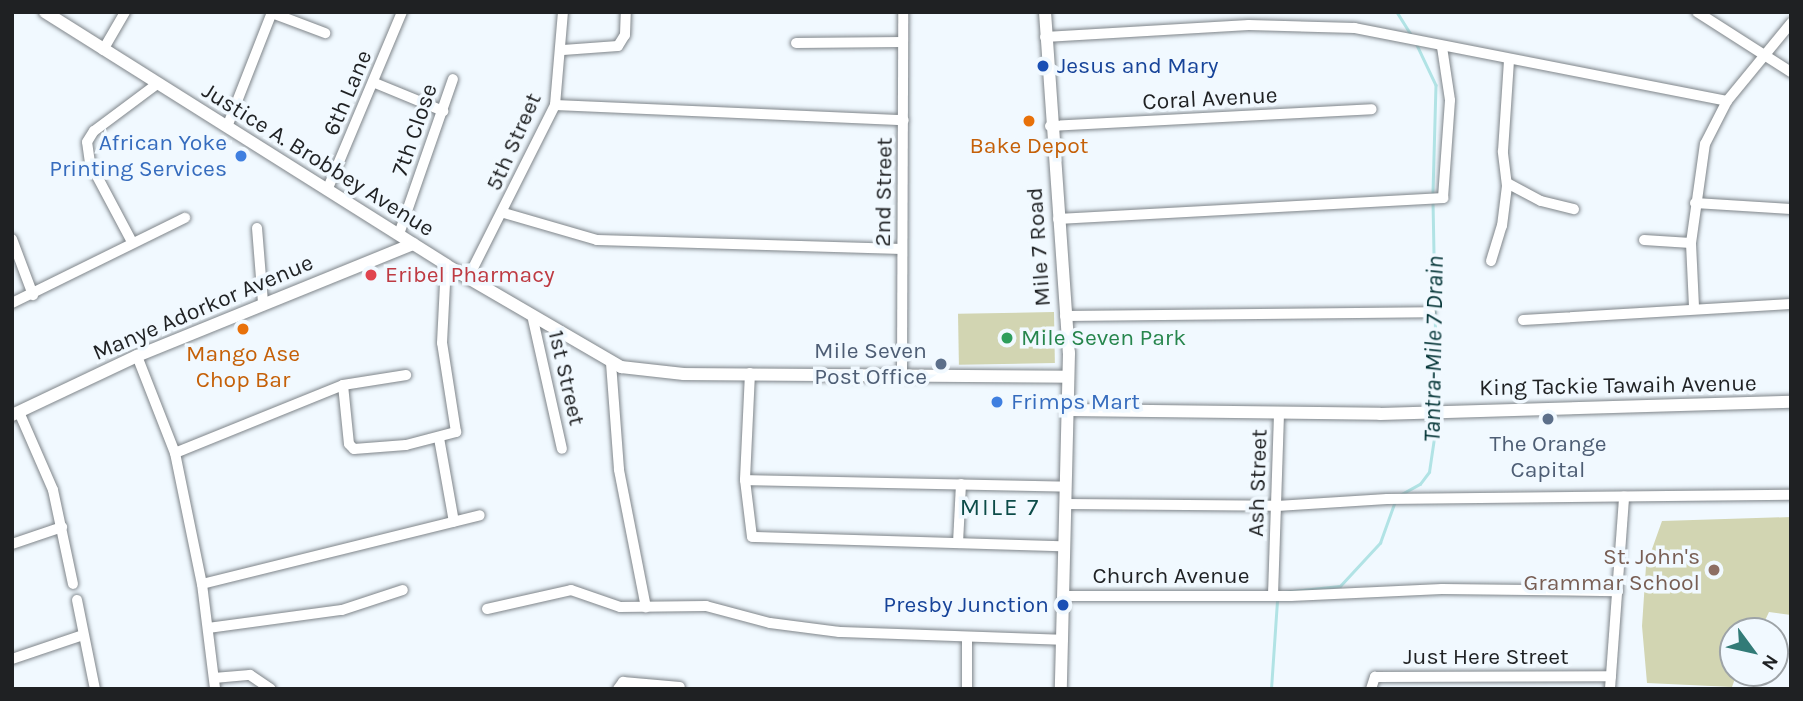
<!DOCTYPE html>
<style>
body{margin:0}
#map{position:relative;width:1803px;height:701px;overflow:hidden;background:#f1f9ff;font-family:Karla,sans-serif}
div>[style]{position:absolute}
.green>*{inset:0;background:#d2d5b2;transform-origin:0 0}
.stream>*{height:2.5px;margin:-1.25px;padding:0 1.25px;transform-origin:1.25px;border-radius:1.25px;background:#b1e3e5}
.roads{filter:drop-shadow(0 0 2px #7f858a) drop-shadow(0 0 2px #7f858a)}
.minor>*{height:10px;margin:-5px;padding:0 5px;transform-origin:5px;border-radius:5px;background:#fff}
.tertiary>*{height:12px;margin:-6px;padding:0 6px;transform-origin:6px;border-radius:6px;background:#fff}
.dots>*{width:19px;height:19px;translate:-50% -50%;box-sizing:border-box;border:4px solid #f1f9ff;border-radius:50%}
span{translate:-50% -50%;white-space:nowrap;text-align:center;line-height:1.15;-webkit-text-stroke:7px #f1f9ff;paint-order:stroke}
.transit-label{font-size:23px;color:#164399}
.left{translate:0 -50%;text-align:left}
.right{translate:-100% -50%;text-align:right}
.street-label{font-size:23px;color:#1f2123}
.shop-label{font-size:23px;color:#366cbe}
.food-label{font-size:23px;color:#c56008}
.health-label{font-size:23px;color:#be3a42}
.leisure-label{font-size:23px;color:#27864d}
.service-label{font-size:23px;color:#4e5e75}
.education-label{font-size:23px;color:#785e54}
.water-label{font-size:24px;color:#043537;font-style:italic}
.neighbourhood-label{font-size:24px;color:#0d4c49;letter-spacing:2px}
.frame{position:absolute;inset:0;border:14px solid #1f2123;pointer-events:none}
.north{position:absolute;left:1719px;top:617px;width:70px;height:70px;box-sizing:border-box;background:#f1f9ff;border:2px solid #9da3a7;border-radius:50%;rotate:123deg;font-size:19px;font-weight:700;line-height:28px;text-align:center;color:#1f2123}
.north::after{content:'';display:block;margin:auto;width:24px;height:32px;background:#327b77;clip-path:polygon(50% 0,100% 100%,50% 72%,0 100%)}
</style>
<div id="map">
<div class="green">
<i style="left:1054px;top:312px;width:51px;height:96px;rotate:89deg"></i>
<i style="clip-path:polygon(1791px 517px,1791px 615px,1769px 612px,1760px 631px,1733px 631px,1733px 673px,1737px 673px,1732px 687px,1647px 683px,1642px 626px,1646px 566px,1662px 521px)"></i>
</div>
<div class="stream">
<i style="left:1397px;top:12px;width:28px;rotate:58deg"></i>
<i style="left:1417px;top:45px;width:44px;rotate:64.6deg"></i>
<i style="left:1436px;top:85px;width:110px;rotate:91.6deg"></i>
<i style="left:1433px;top:201px;width:207px;rotate:88.9deg"></i>
<i style="left:1398px;top:496px;width:25px;rotate:-29deg"></i>
<i style="left:1420px;top:484px;width:15px;rotate:-53deg"></i>
<i style="left:1429px;top:472px;width:55px;rotate:-81.6deg"></i>
<i style="left:1283px;top:592px;width:57px;rotate:-6deg"></i>
<i style="left:1340px;top:586px;width:59px;rotate:-47.1deg"></i>
<i style="left:1380px;top:543px;width:45px;rotate:-70.3deg"></i>
<i style="left:1271px;top:689px;width:89px;rotate:-86.1deg"></i>
</div>
<div class="roads">
<div class="minor">
<i style="left:1697px;top:12px;width:112px;rotate:32.6deg"></i>
<i style="left:272px;top:13px;width:57px;rotate:20.7deg"></i>
<i style="left:1045px;top:37px;width:204px;rotate:-3.4deg"></i>
<i style="left:1249px;top:25px;width:106px;rotate:1.6deg"></i>
<i style="left:1355px;top:28px;width:379px;rotate:11.1deg"></i>
<i style="left:796px;top:43px;width:107px;rotate:-0.5deg"></i>
<i style="left:103px;top:50px;width:44px;rotate:-59.9deg"></i>
<i style="left:563px;top:50px;width:55px;rotate:-4.2deg"></i>
<i style="left:618px;top:46px;width:13px;rotate:-58deg"></i>
<i style="left:625px;top:35px;width:23px;rotate:-88deg"></i>
<i style="left:375px;top:83px;width:74px;rotate:22.4deg"></i>
<i style="left:555px;top:105px;width:349px;rotate:2.5deg"></i>
<i style="left:1050px;top:126px;width:322px;rotate:-3deg"></i>
<i style="left:227px;top:127px;width:123px;rotate:-68.6deg"></i>
<i style="left:1507px;top:183px;width:38px;rotate:28deg"></i>
<i style="left:1541px;top:201px;width:34px;rotate:14deg"></i>
<i style="left:328px;top:188px;width:191px;rotate:-67.2deg"></i>
<i style="left:1695px;top:203px;width:96px;rotate:3.6deg"></i>
<i style="left:504px;top:213px;width:97px;rotate:16.2deg"></i>
<i style="left:597px;top:240px;width:305px;rotate:1.7deg"></i>
<i style="left:1058px;top:219px;width:386px;rotate:-3.1deg"></i>
<i style="left:1443px;top:198px;width:98px;rotate:-85.9deg"></i>
<i style="left:1450px;top:100px;width:54px;rotate:-98.6deg"></i>
<i style="left:257px;top:228px;width:75px;rotate:85.4deg"></i>
<i style="left:399px;top:234px;width:164px;rotate:-70.8deg"></i>
<i style="left:12px;top:239px;width:60px;rotate:69.4deg"></i>
<i style="left:1644px;top:240px;width:47px;rotate:3.7deg"></i>
<i style="left:132px;top:242px;width:89px;rotate:-118deg"></i>
<i style="left:90px;top:163px;width:21px;rotate:-98deg"></i>
<i style="left:87px;top:142px;width:13px;rotate:-58deg"></i>
<i style="left:94px;top:131px;width:79px;rotate:-36.7deg"></i>
<i style="left:1491px;top:261px;width:37px;rotate:-73deg"></i>
<i style="left:1502px;top:226px;width:40px;rotate:-82.9deg"></i>
<i style="left:1507px;top:186px;width:35px;rotate:-97deg"></i>
<i style="left:1503px;top:151px;width:90px;rotate:-86.2deg"></i>
<i style="left:468px;top:278px;width:194px;rotate:-63.3deg"></i>
<i style="left:555px;top:105px;width:93px;rotate:-85.1deg"></i>
<i style="left:12px;top:303px;width:193px;rotate:-26.2deg"></i>
<i style="left:1694px;top:307px;width:64px;rotate:-92.7deg"></i>
<i style="left:1691px;top:243px;width:100px;rotate:-82deg"></i>
<i style="left:1705px;top:144px;width:48px;rotate:-62.9deg"></i>
<i style="left:1727px;top:101px;width:101px;rotate:-50.6deg"></i>
<i style="left:532px;top:315px;width:137px;rotate:77.4deg"></i>
<i style="left:1065px;top:316px;width:365px;rotate:-0.6deg"></i>
<i style="left:1523px;top:320px;width:268px;rotate:-3.4deg"></i>
<i style="left:137px;top:356px;width:104px;rotate:68.6deg"></i>
<i style="left:175px;top:453px;width:134px;rotate:78.4deg"></i>
<i style="left:202px;top:584px;width:106px;rotate:82.9deg"></i>
<i style="left:611px;top:363px;width:107px;rotate:85.7deg"></i>
<i style="left:619px;top:470px;width:140px;rotate:78.9deg"></i>
<i style="left:750px;top:373px;width:107px;rotate:92.7deg"></i>
<i style="left:745px;top:480px;width:57px;rotate:83deg"></i>
<i style="left:752px;top:537px;width:312px;rotate:1.7deg"></i>
<i style="left:902px;top:373px;width:361px;rotate:-89.8deg"></i>
<i style="left:343px;top:385px;width:59px;rotate:84.2deg"></i>
<i style="left:349px;top:444px;width:7px;rotate:45deg"></i>
<i style="left:354px;top:449px;width:52px;rotate:-4.4deg"></i>
<i style="left:406px;top:445px;width:52px;rotate:-14.6deg"></i>
<i style="left:456px;top:432px;width:90px;rotate:-98.9deg"></i>
<i style="left:442px;top:343px;width:78px;rotate:-87.1deg"></i>
<i style="left:19px;top:412px;width:85px;rotate:66.4deg"></i>
<i style="left:53px;top:490px;width:96px;rotate:78deg"></i>
<i style="left:439px;top:438px;width:85px;rotate:79.9deg"></i>
<i style="left:175px;top:453px;width:181px;rotate:-22deg"></i>
<i style="left:343px;top:385px;width:64px;rotate:-9deg"></i>
<i style="left:745px;top:480px;width:321px;rotate:1.2deg"></i>
<i style="left:1066px;top:504px;width:211px;rotate:0.5deg"></i>
<i style="left:1277px;top:506px;width:110px;rotate:-3.6deg"></i>
<i style="left:1387px;top:499px;width:404px;rotate:-0.6deg"></i>
<i style="left:958px;top:543px;width:59px;rotate:-87.1deg"></i>
<i style="left:12px;top:544px;width:53px;rotate:-18.8deg"></i>
<i style="left:202px;top:584px;width:286px;rotate:-13.9deg"></i>
<i style="left:1273px;top:595px;width:181px;rotate:-88.1deg"></i>
<i style="left:1064px;top:596px;width:227px"></i>
<i style="left:1291px;top:596px;width:151px;rotate:-2.7deg"></i>
<i style="left:1442px;top:589px;width:176px;rotate:0.7deg"></i>
<i style="left:77px;top:600px;width:91px;rotate:78.6deg"></i>
<i style="left:487px;top:609px;width:86px;rotate:-12.7deg"></i>
<i style="left:571px;top:590px;width:52px;rotate:19.1deg"></i>
<i style="left:620px;top:607px;width:86px;rotate:-0.7deg"></i>
<i style="left:706px;top:606px;width:66px;rotate:14.9deg"></i>
<i style="left:770px;top:623px;width:70px;rotate:7.4deg"></i>
<i style="left:839px;top:632px;width:224px;rotate:2deg"></i>
<i style="left:208px;top:628px;width:135px;rotate:-7.7deg"></i>
<i style="left:342px;top:610px;width:64px;rotate:-18.2deg"></i>
<i style="left:12px;top:659px;width:75px;rotate:-18.7deg"></i>
<i style="left:214px;top:678px;width:36px;rotate:-5deg"></i>
<i style="left:250px;top:675px;width:25px;rotate:34deg"></i>
<i style="left:618px;top:689px;width:9px;rotate:-54deg"></i>
<i style="left:623px;top:682px;width:57px;rotate:5deg"></i>
<i style="left:967px;top:689px;width:52px;rotate:-90deg"></i>
<i style="left:1371px;top:689px;width:13px;rotate:-72deg"></i>
<i style="left:1375px;top:677px;width:236px;rotate:-0.2deg"></i>
<i style="left:1610px;top:689px;width:193px;rotate:-85.8deg"></i>
</div>
<div class="tertiary">
<i style="left:45px;top:12px;width:474px;rotate:32.2deg"></i>
<i style="left:446px;top:265px;width:203px;rotate:30.2deg"></i>
<i style="left:621px;top:367px;width:63px;rotate:6.3deg"></i>
<i style="left:684px;top:374px;width:383px;rotate:0.4deg"></i>
<i style="left:1045px;top:12px;width:342px;rotate:86deg"></i>
<i style="left:1069px;top:353px;width:336px;rotate:91.4deg"></i>
<i style="left:1068px;top:410px;width:312px;rotate:0.7deg"></i>
<i style="left:1380px;top:414px;width:411px;rotate:-1.7deg"></i>
<i style="left:12px;top:415px;width:138px;rotate:-25.3deg"></i>
<i style="left:137px;top:356px;width:298px;rotate:-22.1deg"></i>
</div>
</div>
<div class="dots">
<i style="left:1043px;top:66px;background:#1a4fb4"></i>
<i style="left:1029px;top:121px;background:#e8710a"></i>
<i style="left:241px;top:156px;background:#3f7fe0"></i>
<i style="left:371px;top:275px;background:#e0444e"></i>
<i style="left:243px;top:329px;background:#e8710a"></i>
<i style="left:1007px;top:338px;background:#2e9e5b"></i>
<i style="left:941px;top:364px;background:#5c6f8a"></i>
<i style="left:997px;top:402px;background:#3f7fe0"></i>
<i style="left:1548px;top:419px;background:#5c6f8a"></i>
<i style="left:1714px;top:570px;background:#8d6e63"></i>
<i style="left:1063px;top:605px;background:#1a4fb4"></i>
</div>
<div class="transit-label">
<span class="left" style="left:1057px;top:66px">Jesus and Mary</span>
<span class="right" style="left:1049px;top:605px">Presby Junction</span>
</div>
<div class="street-label">
<span style="left:348px;top:93px;rotate:-67deg">6th Lane</span>
<span style="left:1210px;top:99px;rotate:-3deg">Coral Avenue</span>
<span style="left:415px;top:130px;rotate:-71deg">7th Close</span>
<span style="left:514px;top:142px;rotate:-66deg">5th Street</span>
<span style="left:318px;top:160px;rotate:32deg">Justice A. Brobbey Avenue</span>
<span style="left:884px;top:192px;rotate:-89deg">2nd Street</span>
<span style="left:1039px;top:247px;rotate:-94deg">Mile 7 Road</span>
<span style="left:203px;top:308px;rotate:-23deg">Manye Adorkor Avenue</span>
<span style="left:566px;top:378px;rotate:77deg">1st Street</span>
<span style="left:1618px;top:386px;rotate:-1deg">King Tackie Tawaih Avenue</span>
<span style="left:1258px;top:483px;rotate:-88deg">Ash Street</span>
<span style="left:1171px;top:576px">Church Avenue</span>
<span style="left:1486px;top:657px">Just Here Street</span>
</div>
<div class="shop-label">
<span class="right" style="left:227px;top:156px">African Yoke<br>Printing Services</span>
<span class="left" style="left:1011px;top:402px">Frimps Mart</span>
</div>
<div class="food-label">
<span style="left:1029px;top:146px">Bake Depot</span>
<span style="left:243px;top:367px">Mango Ase<br>Chop Bar</span>
</div>
<div class="health-label">
<span class="left" style="left:385px;top:275px">Eribel Pharmacy</span>
</div>
<div class="leisure-label">
<span class="left" style="left:1021px;top:338px">Mile Seven Park</span>
</div>
<div class="service-label">
<span class="right" style="left:927px;top:364px">Mile Seven<br>Post Office</span>
<span style="left:1548px;top:457px">The Orange<br>Capital</span>
</div>
<div class="education-label">
<span class="right" style="left:1700px;top:570px">St. John's<br>Grammar School</span>
</div>
<div class="water-label">
<span style="left:1434px;top:349px;rotate:-89deg">Tantra-Mile 7 Drain</span>
</div>
<div class="neighbourhood-label">
<span style="left:1000px;top:508px">MILE 7</span>
</div>
<div class="frame"></div>
<div class="north">N</div>
</div>
